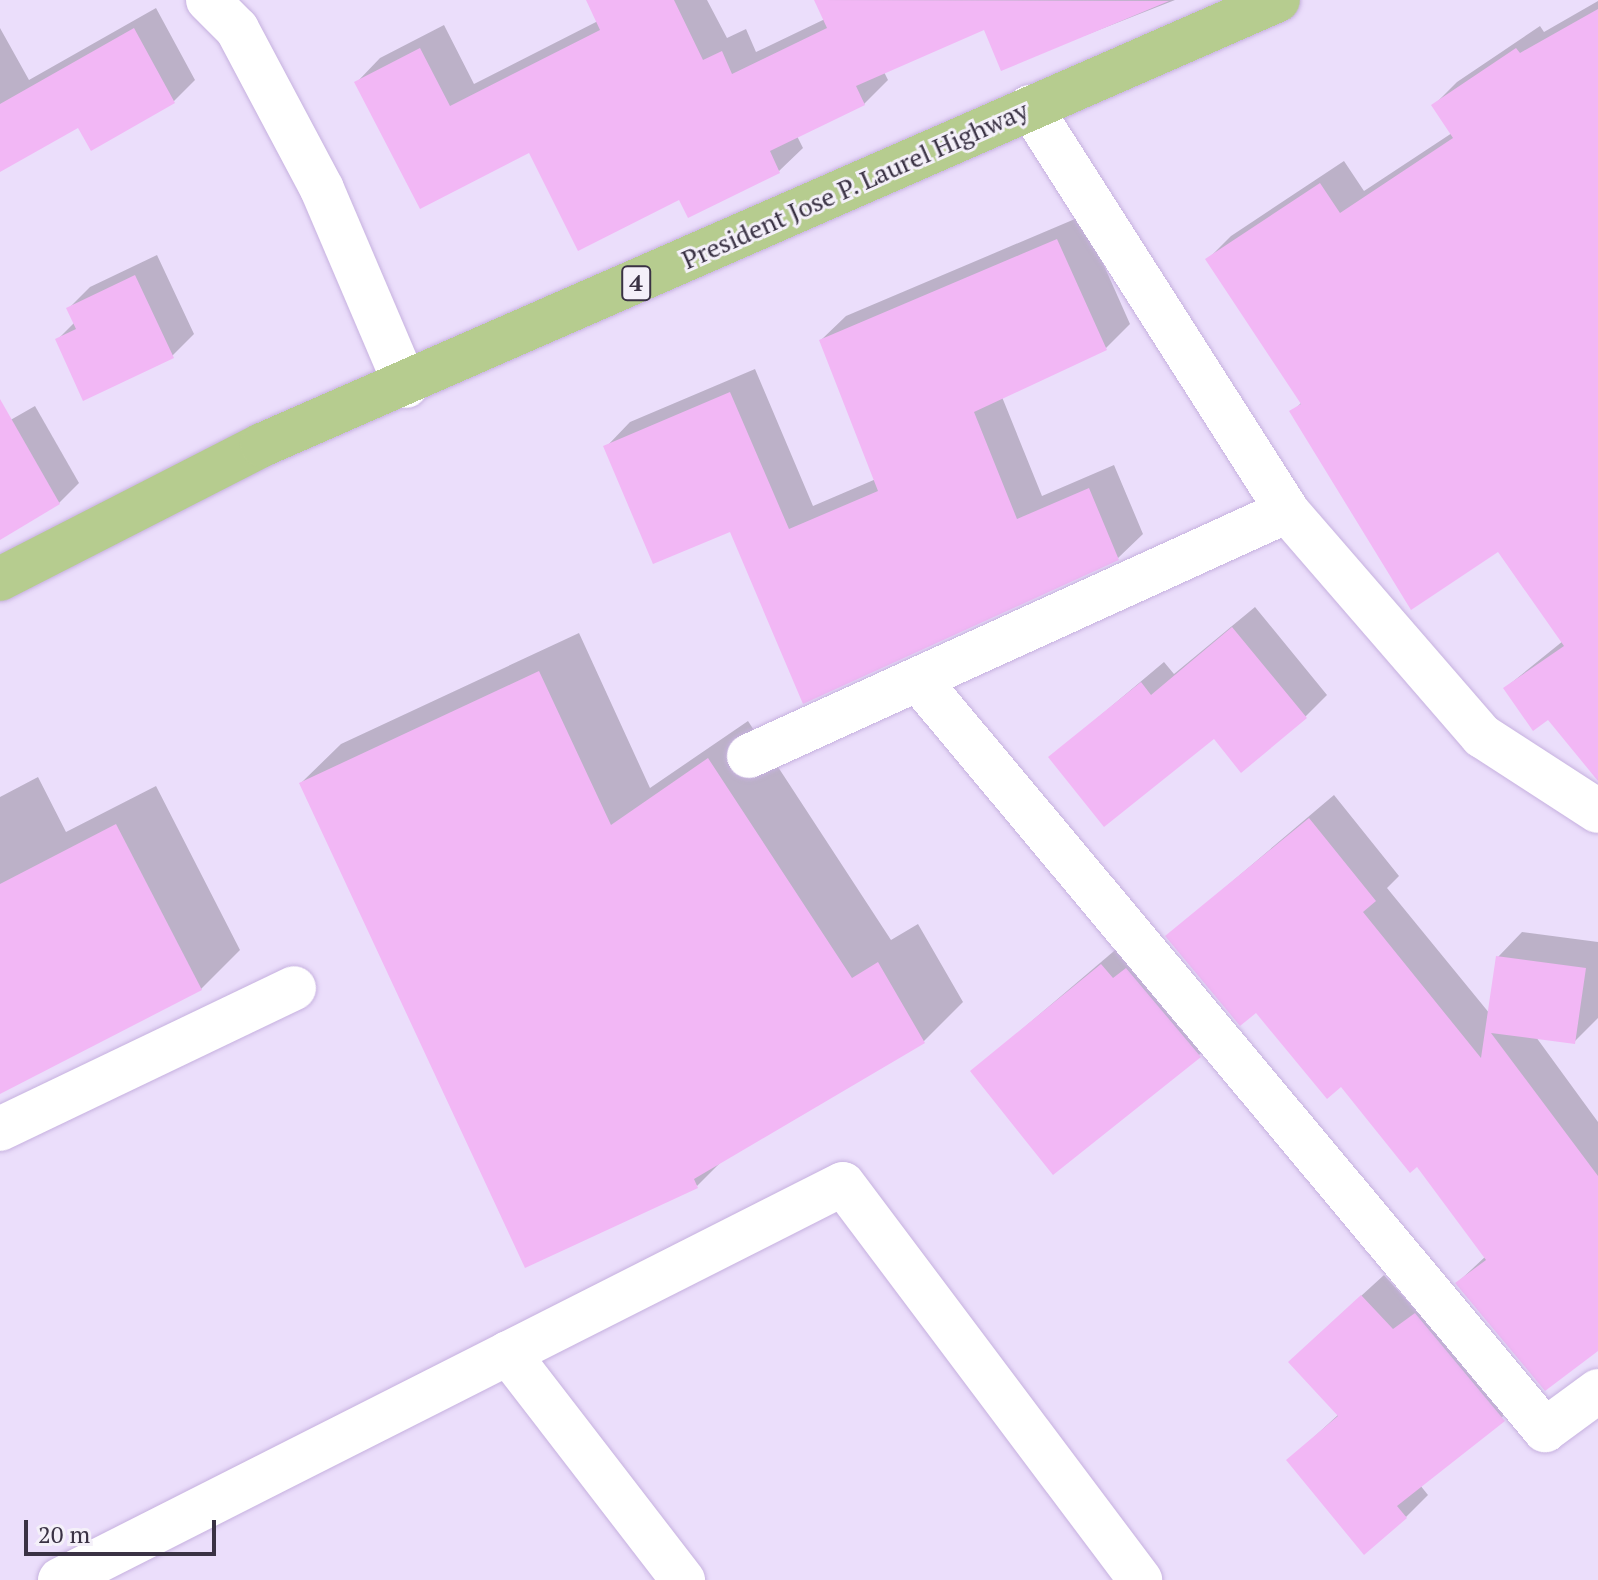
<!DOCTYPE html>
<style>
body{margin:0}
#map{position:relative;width:1598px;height:1580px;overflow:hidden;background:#ebdefb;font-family:"PT Serif",serif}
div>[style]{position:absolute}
.shadow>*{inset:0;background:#0003}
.building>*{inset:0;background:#f2b7f5}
.roads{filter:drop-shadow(0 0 2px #c6b1df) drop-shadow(0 0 2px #c6b1df)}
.minor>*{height:44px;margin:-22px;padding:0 22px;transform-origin:22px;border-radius:22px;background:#fff}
.trunk>*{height:44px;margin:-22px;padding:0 22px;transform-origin:22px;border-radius:22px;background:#b6cc8f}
span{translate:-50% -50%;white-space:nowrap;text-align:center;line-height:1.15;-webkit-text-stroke:6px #f4f0f9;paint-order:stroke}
.shield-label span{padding:2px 6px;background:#f4f0f9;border:2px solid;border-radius:6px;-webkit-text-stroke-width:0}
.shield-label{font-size:24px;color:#3a3244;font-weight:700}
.street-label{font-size:26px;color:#3a3244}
.scale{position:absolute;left:24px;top:1520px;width:192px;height:36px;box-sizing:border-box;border:4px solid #3a3244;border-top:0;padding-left:10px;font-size:24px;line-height:28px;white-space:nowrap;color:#3a3244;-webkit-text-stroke:6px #f4f0f9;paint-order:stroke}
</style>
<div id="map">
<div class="shadow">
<i style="clip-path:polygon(588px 0,707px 0,727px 38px,746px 29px,756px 52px,825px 19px,816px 0,1175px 0,1002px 68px,985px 28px,884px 72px,888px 80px,864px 104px,797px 136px,803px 148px,779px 171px,680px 197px,530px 150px,357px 82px,380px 58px,444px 25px,474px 84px,598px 21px)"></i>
<i style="clip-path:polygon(1598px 1px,1598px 777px,1549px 718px,1505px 688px,1563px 641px,1499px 549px,1292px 412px,1302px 402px,1208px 259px,1231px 236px,1344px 161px,1364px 191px,1452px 133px,1434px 105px,1457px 82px,1540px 26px,1544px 32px)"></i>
<i style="clip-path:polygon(156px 8px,195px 80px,174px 101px,79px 125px,0 169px,0 28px,29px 80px)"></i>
<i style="clip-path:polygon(1082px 216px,1130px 324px,1106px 348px,1002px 397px,1042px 496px,1114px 465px,1143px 534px,1118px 558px,731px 530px,606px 447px,630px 422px,755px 369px,813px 506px,876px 479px,821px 340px,846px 316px)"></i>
<i style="clip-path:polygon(157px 255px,194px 334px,172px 356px,57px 340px,75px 322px,69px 308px,90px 287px)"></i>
<i style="clip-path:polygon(35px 406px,79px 483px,59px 503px,0 537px,0 426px)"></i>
<i style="clip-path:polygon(1255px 607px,1327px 695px,1305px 717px,1214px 736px,1051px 757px,1164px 662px,1174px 674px)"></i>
<i style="clip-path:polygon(579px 633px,650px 788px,748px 721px,891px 940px,918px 924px,963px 1002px,924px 1041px,724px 1159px,697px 1186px,301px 783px,341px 744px)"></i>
<i style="clip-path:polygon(38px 777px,66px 832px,156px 786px,240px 950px,201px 989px,0 1092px,0 797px)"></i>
<i style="clip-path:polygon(1334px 795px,1399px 876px,1387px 888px,1490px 1014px,1498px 957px,1522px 932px,1598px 942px,1598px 1018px,1574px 1042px,1536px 1037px,1598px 1122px,1598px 1348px,1457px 1283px,1486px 1256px,1417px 1164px,1342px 1085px,1168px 936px)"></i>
<i style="clip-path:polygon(1134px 934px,1231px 1024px,1199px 1055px,973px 1071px)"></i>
<i style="clip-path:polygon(1384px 1275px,1415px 1309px,1525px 1398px,1420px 1485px,1428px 1495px,1406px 1517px,1289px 1460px,1339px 1414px,1313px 1340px)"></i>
</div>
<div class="building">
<i style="clip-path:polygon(586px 0,674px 0,703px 60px,722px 51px,732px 74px,827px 28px,814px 0,1169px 1px,1001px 71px,984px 30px,856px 86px,865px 105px,770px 151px,780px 173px,688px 218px,679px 200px,578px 251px,529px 153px,420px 209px,354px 82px,420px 48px,450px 106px,600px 30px)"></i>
<i style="clip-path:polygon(1598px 9px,1598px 781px,1548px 720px,1533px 731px,1503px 688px,1564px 646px,1498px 552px,1411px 610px,1289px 411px,1301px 404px,1205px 259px,1320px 183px,1340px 213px,1453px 138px,1431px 105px,1516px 48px,1520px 53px)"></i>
<i style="clip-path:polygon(134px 28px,175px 103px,91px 151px,78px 128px,0 172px,0 104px)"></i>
<i style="clip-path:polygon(1057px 239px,1107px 350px,974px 412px,1017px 519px,1089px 488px,1119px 560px,803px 704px,730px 532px,653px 564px,603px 446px,730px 392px,789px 529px,878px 491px,819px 340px)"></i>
<i style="clip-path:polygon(135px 275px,174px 358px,83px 401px,55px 339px,76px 329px,66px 308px)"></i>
<i style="clip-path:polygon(0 399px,60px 504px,0 540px)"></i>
<i style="clip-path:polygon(1232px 627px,1307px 718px,1241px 773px,1214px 739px,1104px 827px,1048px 757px,1141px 682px,1151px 695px)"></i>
<i style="clip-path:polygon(539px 671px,611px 825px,708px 758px,852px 978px,878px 962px,925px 1043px,694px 1179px,698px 1188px,525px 1268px,299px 783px)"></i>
<i style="clip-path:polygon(1309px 818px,1376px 901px,1363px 912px,1481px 1058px,1496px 956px,1586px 968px,1575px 1044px,1491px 1033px,1598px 1176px,1598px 1351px,1545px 1391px,1455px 1283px,1486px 1260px,1417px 1167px,1410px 1173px,1341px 1087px,1327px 1099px,1256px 1013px,1240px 1026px,1165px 936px)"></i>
<i style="clip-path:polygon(116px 824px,202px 990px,0 1094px,0 884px)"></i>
<i style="clip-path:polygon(1101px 964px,1113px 978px,1126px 968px,1201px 1057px,1053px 1175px,970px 1071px)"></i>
<i style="clip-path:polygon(1361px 1295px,1393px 1329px,1415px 1313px,1505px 1421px,1397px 1506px,1407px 1518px,1364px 1555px,1286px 1460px,1338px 1416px,1288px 1362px)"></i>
</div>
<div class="roads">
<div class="minor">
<i style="left:208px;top:0;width:41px;rotate:45deg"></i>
<i style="left:237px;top:29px;width:181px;rotate:62deg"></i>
<i style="left:322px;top:189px;width:214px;rotate:66.9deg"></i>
<i style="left:1030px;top:107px;width:479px;rotate:57.5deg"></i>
<i style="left:1287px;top:511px;width:298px;rotate:49.1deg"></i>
<i style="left:1482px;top:736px;width:138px;rotate:32.9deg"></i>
<i style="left:920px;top:682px;width:975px;rotate:50.12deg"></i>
<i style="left:1545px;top:1430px;width:66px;rotate:-36.3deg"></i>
<i style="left:749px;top:756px;width:591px;rotate:-24.48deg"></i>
<i style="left:0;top:1129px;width:326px;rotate:-25.6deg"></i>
<i style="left:508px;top:1353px;width:287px;rotate:52.4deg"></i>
<i style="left:60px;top:1580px;width:877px;rotate:-26.83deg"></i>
<i style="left:843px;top:1184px;width:495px;rotate:53.1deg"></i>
</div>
<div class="trunk">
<i style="left:0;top:579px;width:294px;rotate:-27.1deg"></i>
<i style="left:262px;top:445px;width:1109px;rotate:-23.65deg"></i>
</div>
</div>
<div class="shield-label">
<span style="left:636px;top:283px">4</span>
</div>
<div class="street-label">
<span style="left:855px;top:185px;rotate:-24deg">President Jose P. Laurel Highway</span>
</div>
<div class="scale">20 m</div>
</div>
